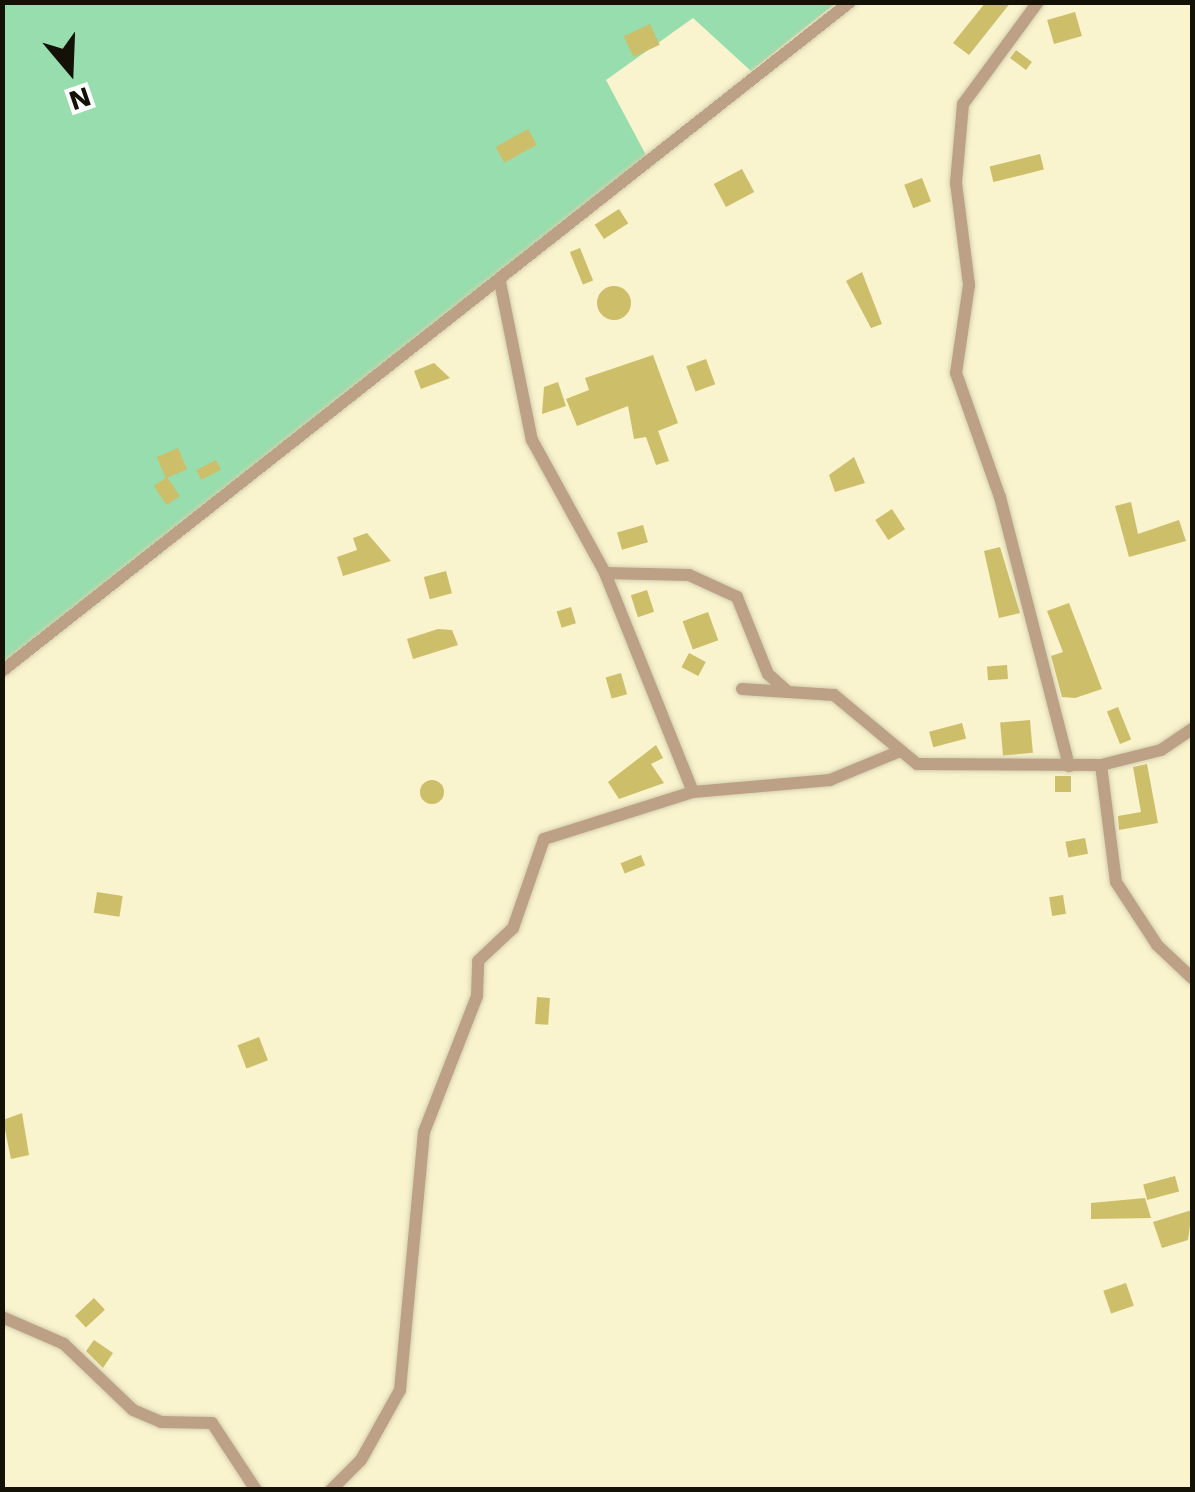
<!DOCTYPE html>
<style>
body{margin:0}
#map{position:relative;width:1195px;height:1492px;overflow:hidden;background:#f9f3ce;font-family:"Work Sans",sans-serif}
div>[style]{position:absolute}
.green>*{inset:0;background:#98ddad}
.building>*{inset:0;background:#cdbe69;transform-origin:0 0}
.round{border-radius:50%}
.roads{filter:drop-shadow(0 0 2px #d4cfae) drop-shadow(0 0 2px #d4cfae)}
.minor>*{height:12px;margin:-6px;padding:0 6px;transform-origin:6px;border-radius:6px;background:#bda187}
span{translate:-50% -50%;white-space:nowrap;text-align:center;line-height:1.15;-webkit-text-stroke:9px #fff;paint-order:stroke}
.frame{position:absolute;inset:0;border:5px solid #141206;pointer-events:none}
.north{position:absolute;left:20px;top:20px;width:100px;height:100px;-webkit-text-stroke:8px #fff;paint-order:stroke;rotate:161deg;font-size:28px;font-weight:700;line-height:40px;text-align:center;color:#141206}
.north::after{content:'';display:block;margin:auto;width:35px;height:45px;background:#141206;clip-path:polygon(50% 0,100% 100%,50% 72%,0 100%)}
</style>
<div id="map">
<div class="green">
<i style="clip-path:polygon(3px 3px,836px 3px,751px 71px,693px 18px,606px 80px,647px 157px,3px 666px)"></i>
</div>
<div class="building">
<i style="clip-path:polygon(986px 2px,1011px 2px,969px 55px,953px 43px)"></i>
<i style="left:1075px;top:12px;width:25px;height:29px;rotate:74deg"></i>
<i style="left:650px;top:24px;width:23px;height:29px;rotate:65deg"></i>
<i style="left:1016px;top:50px;width:20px;height:10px;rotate:37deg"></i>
<i style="left:528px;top:129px;width:18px;height:37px;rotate:61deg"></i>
<i style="left:1040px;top:154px;width:16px;height:52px;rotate:76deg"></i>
<i style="left:742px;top:169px;width:26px;height:32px;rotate:62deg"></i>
<i style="left:922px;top:178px;width:25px;height:19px;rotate:69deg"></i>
<i style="left:619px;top:209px;width:17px;height:29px;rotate:57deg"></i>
<i style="left:580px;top:248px;width:35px;height:11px;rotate:68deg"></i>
<i style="clip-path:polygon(862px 272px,882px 324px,871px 328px,846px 281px)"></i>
<i class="round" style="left:597px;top:286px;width:34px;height:34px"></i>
<i style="clip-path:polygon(653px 355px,678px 423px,658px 431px,669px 461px,656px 465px,646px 437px,634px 439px,628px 406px,577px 426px,566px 399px,589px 390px,585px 378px)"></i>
<i style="left:706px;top:359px;width:27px;height:21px;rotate:70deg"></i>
<i style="clip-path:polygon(434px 363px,450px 378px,421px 389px,414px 371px)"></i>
<i style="clip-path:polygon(558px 382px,566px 406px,542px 414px,544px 387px)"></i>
<i style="left:178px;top:448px;width:23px;height:23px;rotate:67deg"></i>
<i style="clip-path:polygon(854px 457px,865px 483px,835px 492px,829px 475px)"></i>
<i style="left:216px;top:460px;width:11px;height:22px;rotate:63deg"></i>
<i style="left:167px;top:477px;width:23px;height:16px;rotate:56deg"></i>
<i style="clip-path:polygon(1131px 502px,1138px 534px,1179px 520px,1186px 541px,1129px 557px,1115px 506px)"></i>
<i style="left:892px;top:509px;width:24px;height:20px;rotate:57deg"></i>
<i style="left:643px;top:525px;width:18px;height:27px;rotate:74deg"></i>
<i style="clip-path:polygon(367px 533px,391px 561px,343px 576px,337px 557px,357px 550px,353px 538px)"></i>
<i style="clip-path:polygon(1000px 547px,1020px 613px,999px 618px,984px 551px)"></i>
<i style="left:446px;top:571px;width:23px;height:23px;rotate:75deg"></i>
<i style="left:647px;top:590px;width:23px;height:17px;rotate:72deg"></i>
<i style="clip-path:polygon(1069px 603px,1102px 689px,1075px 698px,1062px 697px,1051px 656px,1063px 652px,1047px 611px)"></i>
<i style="left:571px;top:607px;width:17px;height:15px;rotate:73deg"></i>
<i style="left:708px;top:612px;width:30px;height:27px;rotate:70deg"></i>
<i style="clip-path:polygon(438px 629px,452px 630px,458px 645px,413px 659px,407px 639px)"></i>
<i style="left:689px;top:653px;width:19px;height:16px;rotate:28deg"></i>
<i style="left:1007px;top:665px;width:14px;height:20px;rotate:86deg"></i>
<i style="left:621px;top:673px;width:22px;height:16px;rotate:74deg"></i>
<i style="left:1118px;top:707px;width:35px;height:12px;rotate:68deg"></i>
<i style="left:1030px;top:720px;width:33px;height:30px;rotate:85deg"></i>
<i style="left:962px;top:723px;width:16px;height:34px;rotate:75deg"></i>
<i style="clip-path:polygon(656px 745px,663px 758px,651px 764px,664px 783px,619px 799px,608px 782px)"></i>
<i style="clip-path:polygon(1147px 764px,1158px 823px,1119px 830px,1118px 816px,1141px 812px,1133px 767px)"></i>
<i style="left:1055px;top:776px;width:16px;height:16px"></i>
<i class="round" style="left:420px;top:780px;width:24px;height:24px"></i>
<i style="left:1085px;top:838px;width:16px;height:20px;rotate:79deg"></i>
<i style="left:641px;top:855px;width:11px;height:22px;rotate:68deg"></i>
<i style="left:97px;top:892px;width:26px;height:21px;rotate:9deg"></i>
<i style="left:1063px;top:895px;width:19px;height:14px;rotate:81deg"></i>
<i style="left:537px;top:997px;width:13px;height:27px;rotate:4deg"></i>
<i style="left:259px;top:1037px;width:25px;height:23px;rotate:69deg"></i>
<i style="clip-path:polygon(22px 1113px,29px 1155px,11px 1159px,3px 1120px)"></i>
<i style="left:1175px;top:1176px;width:16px;height:33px;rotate:75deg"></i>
<i style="clip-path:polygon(1145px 1198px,1151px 1218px,1091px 1219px,1091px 1203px)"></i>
<i style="clip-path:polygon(1192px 1210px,1188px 1240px,1162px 1248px,1153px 1222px)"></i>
<i style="left:1126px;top:1283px;width:24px;height:24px;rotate:71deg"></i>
<i style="left:94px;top:1298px;width:16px;height:26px;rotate:47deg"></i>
<i style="clip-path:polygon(94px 1340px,113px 1353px,103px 1368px,86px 1351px)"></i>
</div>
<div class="roads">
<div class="minor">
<i style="left:1038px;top:2px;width:127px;rotate:126.3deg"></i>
<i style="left:963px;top:104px;width:79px;rotate:95.1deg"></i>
<i style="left:956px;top:183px;width:103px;rotate:82.7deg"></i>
<i style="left:969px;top:285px;width:89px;rotate:98.4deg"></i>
<i style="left:956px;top:373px;width:132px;rotate:70.5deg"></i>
<i style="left:1000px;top:497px;width:278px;rotate:75.6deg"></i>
<i style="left:500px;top:282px;width:161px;rotate:78.6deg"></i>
<i style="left:532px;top:440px;width:152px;rotate:61.2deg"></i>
<i style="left:605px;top:573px;width:236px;rotate:68.1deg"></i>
<i style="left:605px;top:573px;width:84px;rotate:1.4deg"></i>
<i style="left:689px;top:575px;width:53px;rotate:24.6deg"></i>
<i style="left:737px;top:597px;width:83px;rotate:68.1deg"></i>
<i style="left:768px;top:674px;width:27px;rotate:42deg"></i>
<i style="left:2px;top:671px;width:1080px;rotate:-38.27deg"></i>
<i style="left:742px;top:689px;width:92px;rotate:3.7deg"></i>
<i style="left:834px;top:695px;width:108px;rotate:39.7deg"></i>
<i style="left:917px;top:764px;width:184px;rotate:0.3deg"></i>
<i style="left:1101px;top:765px;width:62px;rotate:-14deg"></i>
<i style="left:1161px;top:750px;width:37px;rotate:-34deg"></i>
<i style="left:1101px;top:765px;width:118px;rotate:82.7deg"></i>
<i style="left:1116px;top:882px;width:75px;rotate:56.9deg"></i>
<i style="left:1157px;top:945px;width:48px;rotate:43.3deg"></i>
<i style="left:2px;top:1317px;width:68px;rotate:23.5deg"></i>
<i style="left:64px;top:1344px;width:95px;rotate:43.7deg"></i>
<i style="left:133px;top:1410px;width:30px;rotate:23deg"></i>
<i style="left:161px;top:1422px;width:51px;rotate:1.1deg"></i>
<i style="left:212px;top:1423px;width:80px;rotate:56.7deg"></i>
<i style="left:331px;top:1490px;width:42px;rotate:-45deg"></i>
<i style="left:361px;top:1460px;width:80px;rotate:-60.9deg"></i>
<i style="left:400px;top:1390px;width:259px;rotate:-84.7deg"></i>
<i style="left:424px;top:1132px;width:146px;rotate:-68.7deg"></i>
<i style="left:477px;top:996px;width:35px;rotate:-88deg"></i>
<i style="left:478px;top:961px;width:48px;rotate:-43.3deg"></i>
<i style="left:513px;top:928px;width:94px;rotate:-70.8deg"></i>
<i style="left:544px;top:839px;width:156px;rotate:-17.5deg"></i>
<i style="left:693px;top:792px;width:138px;rotate:-5deg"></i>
<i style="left:830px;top:780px;width:74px;rotate:-22.4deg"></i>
</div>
</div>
<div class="frame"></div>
<div class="north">N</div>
</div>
